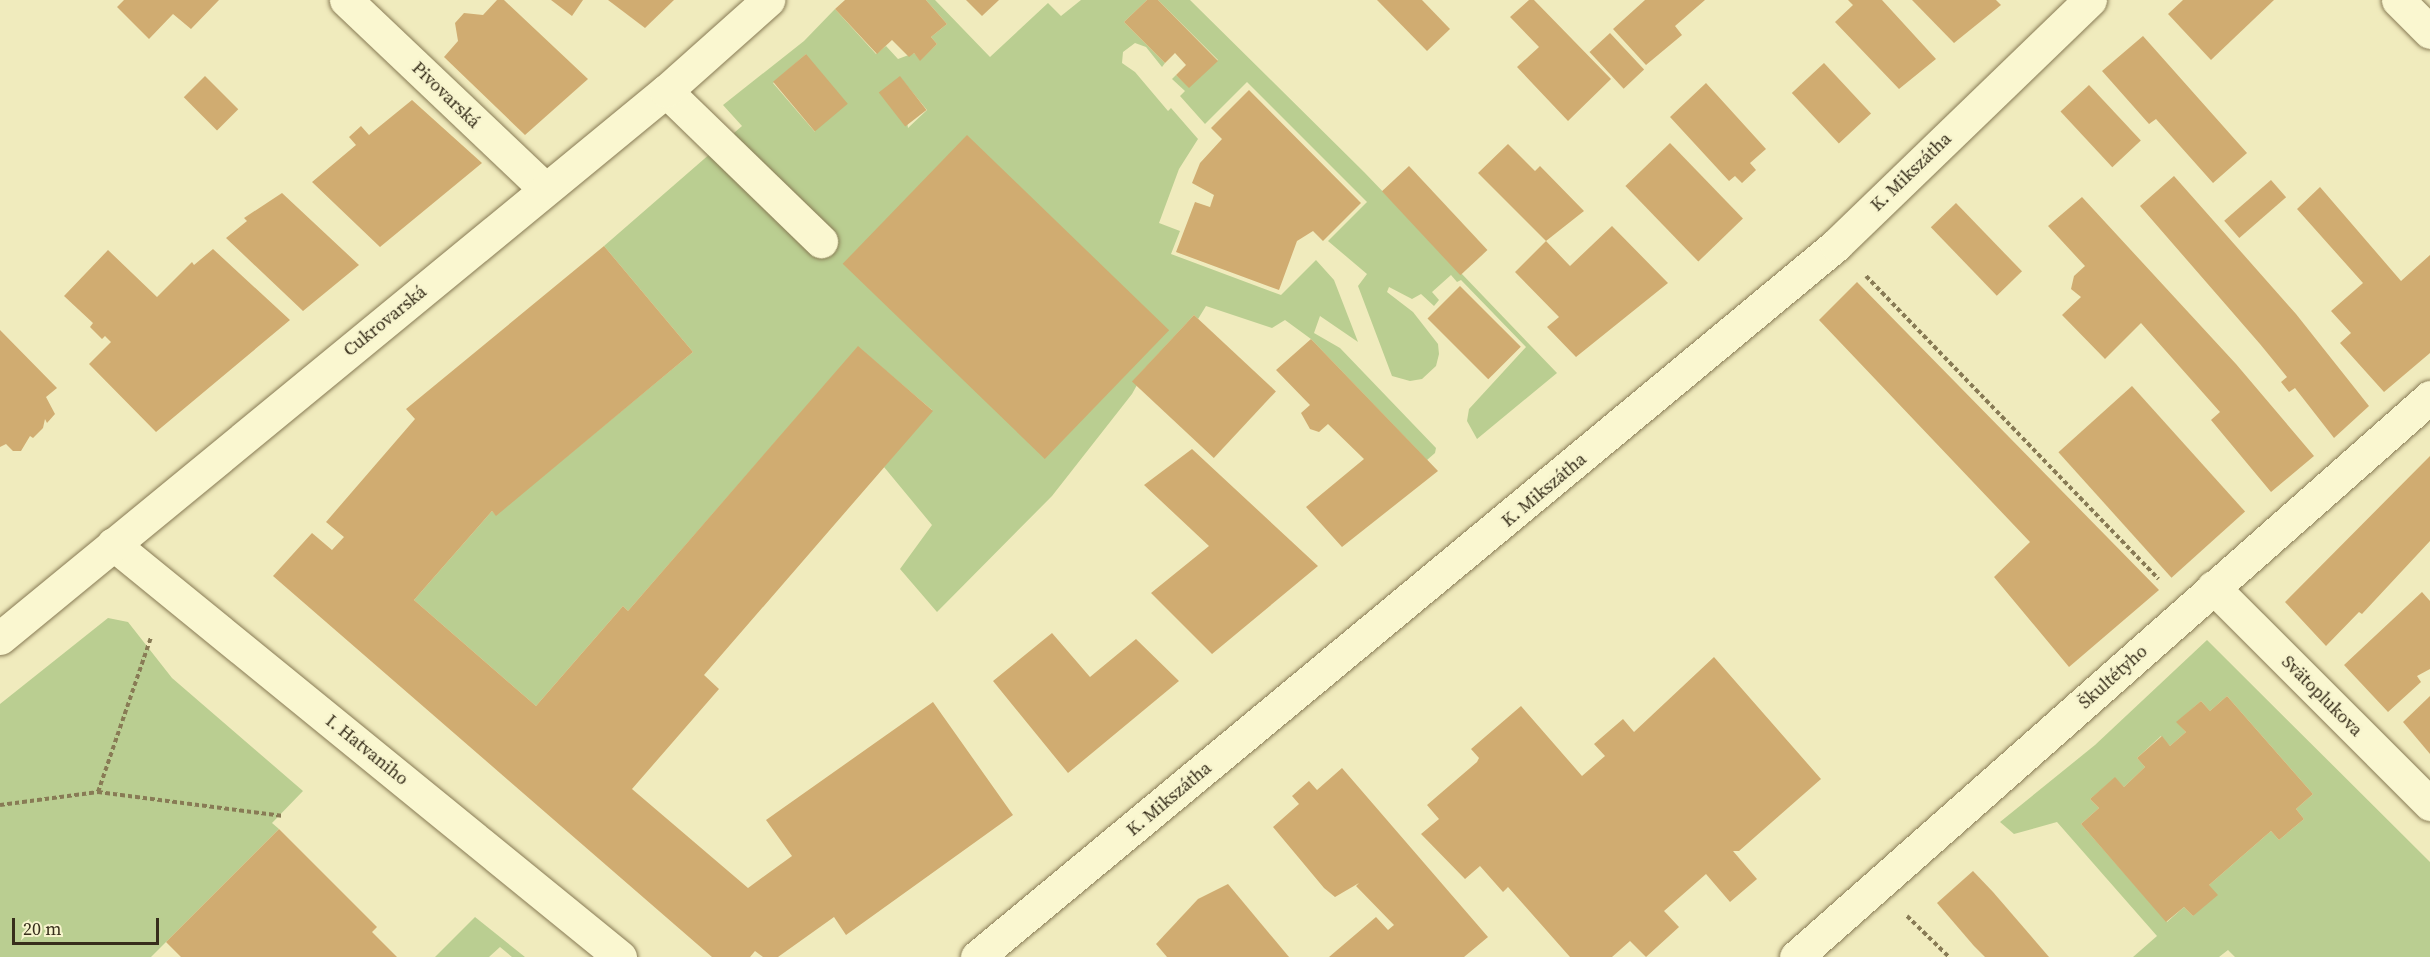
<!DOCTYPE html>
<meta charset="utf-8">
<style>
body{margin:0}
#map{position:relative;width:2430px;height:957px;overflow:hidden;background:#f0ebbd;font-family:"Source Serif 4",serif}
div>[style]{position:absolute}
.green>*{inset:0;background:#bace91}
.building>*{inset:0;background:#d0ac71;transform-origin:0 0}
.path>*{height:4px;margin-top:-2px;transform-origin:0;background:repeating-linear-gradient(90deg,#887b55 0 4.5px,transparent 0 7.5px)}
.roads{filter:drop-shadow(0 0 2px #887b55) drop-shadow(0 0 2px #887b55)}
.minor>*{height:33px;margin:-16.5px;padding:0 16.5px;transform-origin:16.5px;border-radius:16.5px;background:#faf7d0}
span{translate:-50% -50%;white-space:nowrap;text-align:center;line-height:1.15;-webkit-text-stroke:4.5px #f7f4cd;paint-order:stroke}
.street-label{font-size:18px;color:#372e1b}
.scale{position:absolute;left:12px;top:918px;width:147px;height:27px;box-sizing:border-box;border:3px solid #372e1b;border-top:0;padding-left:8px;font-size:18px;line-height:21px;white-space:nowrap;color:#372e1b;-webkit-text-stroke:4px #f7f4cd;paint-order:stroke}
</style>
<div id="map">
<div class="green">
<i style="clip-path:polygon(evenodd,926px 0,935px 0,990px 57px,1048px 3px,1061px 16px,1081px 0,1147px 0,1124px 22px,1165px 63px,1162px 67px,1146px 47px,1135px 43px,1123px 52px,1122px 63px,1135px 72px,1168px 111px,1171px 108px,1198px 139px,1179px 169px,1159px 223px,1180px 231px,1171px 254px,1281px 295px,1316px 260px,1334px 280px,1358px 342px,1320px 316px,1314px 333px,1340px 348px,1436px 448px,1435px 453px,1427px 460px,1311px 339px,1285px 320px,1272px 328px,1206px 306px,1198px 319px,1194px 315px,1133px 381px,1137px 385px,1132px 394px,1052px 496px,937px 612px,900px 569px,932px 525px,884px 467px,932px 410px,858px 347px,628px 611px,623px 606px,536px 706px,414px 600px,492px 511px,496px 515px,693px 352px,604px 246px,742px 126px,723px 105px,804px 41px,835px 9px,876px 54px,886px 46px,898px 59px,914px 53px,920px 60px,937px 44px,931px 37px,947px 24px,926px 0,806px 54px,815px 132px,773px 83px,806px 54px,926px 0,900px 77px,927px 110px,908px 128px,900px 77px)"></i>
<i style="clip-path:polygon(1158px 0,1190px 0,1364px 172px,1557px 373px,1477px 439px,1467px 421px,1469px 409px,1526px 347px,1461px 280px,1457px 282px,1451px 275px,1432px 292px,1439px 300px,1434px 306px,1421px 294px,1412px 299px,1389px 287px,1387px 292px,1413px 312px,1438px 344px,1439px 354px,1436px 366px,1422px 379px,1410px 381px,1392px 376px,1358px 286px,1367px 274px,1328px 241px,1367px 202px,1247px 82px,1205px 124px,1180px 96px,1185px 91px,1172px 79px,1176px 75px,1189px 87px,1218px 60px)"></i>
<i style="clip-path:polygon(108px 618px,128px 622px,172px 678px,303px 791px,272px 823px,279px 829px,151px 957px,0 957px,0 704px)"></i>
<i style="clip-path:polygon(evenodd,2207px 640px,2430px 862px,2430px 957px,2235px 957px,2228px 950px,2219px 957px,2133px 957px,2157px 936px,2057px 822px,2014px 834px,2000px 822px,2095px 745px,2207px 640px,2227px 696px,2313px 794px,2296px 809px,2304px 819px,2279px 840px,2271px 831px,2209px 885px,2193px 916px,2184px 907px,2167px 922px,2081px 824px,2099px 808px,2090px 799px,2115px 778px,2124px 787px,2145px 767px,2137px 758px,2161px 736px,2170px 746px,2186px 732px,2177px 722px,2201px 701px,2210px 711px,2227px 696px)"></i>
<i style="clip-path:polygon(475px 917px,525px 957px,512px 957px,500px 947px,489px 957px,435px 957px)"></i>
</div>
<div class="building">
<i style="clip-path:polygon(124px 0,219px 0,191px 29px,173px 14px,149px 39px,117px 7px)"></i>
<i style="clip-path:polygon(497px 0,504px 0,588px 79px,525px 135px,444px 57px,458px 41px,455px 23px,464px 13px,483px 15px)"></i>
<i style="clip-path:polygon(551px 0,583px 0,572px 16px)"></i>
<i style="clip-path:polygon(608px 0,674px 0,645px 28px)"></i>
<i style="clip-path:polygon(845px 0,926px 0,947px 24px,931px 37px,937px 44px,920px 61px,914px 53px,909px 57px,892px 40px,877px 54px,835px 9px)"></i>
<i style="clip-path:polygon(966px 0,999px 0,982px 16px)"></i>
<i style="clip-path:polygon(1147px 0,1158px 0,1218px 61px,1189px 88px,1176px 75px,1186px 65px,1175px 53px,1165px 63px,1124px 22px)"></i>
<i style="clip-path:polygon(1377px 0,1422px 0,1450px 29px,1427px 51px)"></i>
<i style="clip-path:polygon(1529px 0,1534px 0,1611px 79px,1568px 121px,1517px 67px,1539px 47px,1510px 17px)"></i>
<i style="clip-path:polygon(1645px 0,1705px 0,1675px 26px,1682px 35px,1646px 65px,1613px 29px)"></i>
<i style="clip-path:polygon(1848px 0,1882px 0,1936px 59px,1899px 89px,1835px 22px,1853px 5px)"></i>
<i style="clip-path:polygon(1912px 0,1996px 0,2001px 5px,1954px 43px)"></i>
<i style="clip-path:polygon(2183px 0,2274px 0,2211px 60px,2168px 14px)"></i>
<i style="left:1610px;top:33px;width:50px;height:28px;rotate:47deg"></i>
<i style="clip-path:polygon(2143px 36px,2247px 153px,2213px 183px,2156px 119px,2149px 124px,2102px 71px)"></i>
<i style="left:806px;top:54px;width:65px;height:43px;rotate:50deg"></i>
<i style="left:1824px;top:63px;width:69px;height:44px;rotate:47deg"></i>
<i style="left:205px;top:76px;width:47px;height:30px;rotate:45deg"></i>
<i style="left:900px;top:76px;width:43px;height:27px;rotate:52deg"></i>
<i style="clip-path:polygon(1706px 83px,1766px 149px,1750px 163px,1756px 170px,1742px 183px,1735px 176px,1729px 181px,1670px 117px)"></i>
<i style="left:2089px;top:85px;width:76px;height:39px;rotate:47deg"></i>
<i style="clip-path:polygon(1249px 90px,1361px 203px,1323px 241px,1313px 231px,1297px 241px,1279px 290px,1176px 252px,1195px 202px,1210px 207px,1214px 195px,1192px 183px,1200px 163px,1222px 139px,1211px 128px)"></i>
<i style="clip-path:polygon(412px 100px,482px 163px,380px 247px,312px 182px,356px 145px,349px 137px,361px 126px,369px 135px)"></i>
<i style="left:967px;top:135px;width:281px;height:179px;rotate:44deg"></i>
<i style="left:1670px;top:143px;width:105px;height:62px;rotate:46deg"></i>
<i style="clip-path:polygon(1508px 144px,1535px 171px,1540px 166px,1584px 211px,1546px 241px,1478px 173px)"></i>
<i style="left:1409px;top:166px;width:115px;height:37px;rotate:47deg"></i>
<i style="clip-path:polygon(2174px 176px,2296px 314px,2369px 406px,2334px 438px,2295px 388px,2289px 392px,2281px 382px,2287px 377px,2260px 344px,2140px 206px)"></i>
<i style="left:2271px;top:180px;width:23px;height:62px;rotate:49deg"></i>
<i style="clip-path:polygon(2320px 187px,2401px 281px,2430px 255px,2430px 353px,2384px 392px,2340px 343px,2351px 333px,2331px 311px,2363px 283px,2297px 209px)"></i>
<i style="clip-path:polygon(282px 193px,359px 265px,303px 311px,226px 238px,247px 221px,244px 218px)"></i>
<i style="clip-path:polygon(2082px 197px,2236px 364px,2314px 456px,2271px 492px,2211px 420px,2220px 412px,2141px 323px,2105px 359px,2062px 315px,2081px 297px,2071px 289px,2074px 276px,2085px 266px,2048px 226px)"></i>
<i style="left:1956px;top:203px;width:95px;height:35px;rotate:46deg"></i>
<i style="clip-path:polygon(1612px 226px,1668px 283px,1576px 357px,1547px 327px,1559px 317px,1515px 272px,1546px 241px,1570px 266px)"></i>
<i style="clip-path:polygon(604px 246px,693px 352px,496px 516px,492px 511px,414px 600px,536px 706px,623px 606px,628px 611px,858px 346px,933px 411px,704px 675px,719px 689px,632px 789px,748px 888px,792px 856px,766px 820px,933px 702px,1013px 815px,846px 935px,834px 917px,778px 957px,763px 957px,755px 951px,750px 957px,712px 957px,273px 576px,312px 533px,332px 550px,344px 537px,326px 522px,415px 419px,406px 409px)"></i>
<i style="clip-path:polygon(213px 249px,290px 320px,156px 432px,89px 364px,111px 342px,105px 336px,102px 339px,90px 327px,93px 323px,64px 296px,108px 250px,157px 297px,192px 262px,194px 265px)"></i>
<i style="clip-path:polygon(1857px 282px,2159px 590px,2069px 667px,1994px 577px,2030px 542px,1819px 320px)"></i>
<i style="left:1460px;top:286px;width:86px;height:46px;rotate:45deg"></i>
<i style="left:1194px;top:315px;width:112px;height:91px;rotate:43deg"></i>
<i style="clip-path:polygon(0 330px,57px 388px,46px 397px,55px 414px,47px 423px,45px 419px,43px 428px,33px 438px,30px 436px,21px 451px,13px 451px,6px 444px,0 447px)"></i>
<i style="clip-path:polygon(1311px 339px,1438px 471px,1342px 547px,1306px 507px,1364px 459px,1328px 424px,1319px 432px,1310px 429px,1301px 413px,1310px 405px,1276px 370px)"></i>
<i style="left:2132px;top:386px;width:169px;height:99px;rotate:48deg"></i>
<i style="clip-path:polygon(1192px 449px,1318px 566px,1212px 654px,1151px 593px,1209px 546px,1144px 485px)"></i>
<i style="clip-path:polygon(2430px 456px,2430px 541px,2362px 614px,2359px 612px,2326px 646px,2285px 602px)"></i>
<i style="clip-path:polygon(2422px 592px,2430px 601px,2430px 669px,2417px 676px,2421px 682px,2388px 712px,2344px 665px)"></i>
<i style="clip-path:polygon(1052px 633px,1090px 677px,1136px 639px,1179px 681px,1068px 773px,993px 681px)"></i>
<i style="clip-path:polygon(1714px 657px,1821px 779px,1739px 851px,1733px 851px,1757px 879px,1730px 902px,1706px 874px,1664px 911px,1679px 927px,1646px 957px,1630px 941px,1612px 957px,1570px 957px,1508px 887px,1503px 892px,1480px 866px,1465px 879px,1421px 834px,1439px 819px,1427px 805px,1477px 762px,1479px 758px,1471px 749px,1521px 706px,1582px 776px,1605px 756px,1594px 744px,1623px 719px,1634px 732px)"></i>
<i style="clip-path:polygon(2227px 696px,2313px 794px,2296px 809px,2304px 819px,2279px 840px,2271px 831px,2209px 885px,2218px 895px,2193px 916px,2184px 907px,2166px 922px,2081px 824px,2099px 808px,2090px 799px,2115px 777px,2124px 787px,2145px 767px,2137px 758px,2162px 736px,2170px 746px,2186px 732px,2176px 722px,2201px 701px,2210px 711px)"></i>
<i style="clip-path:polygon(2430px 696px,2430px 754px,2403px 722px)"></i>
<i style="clip-path:polygon(1342px 768px,1488px 937px,1464px 957px,1329px 957px,1376px 917px,1388px 930px,1394px 925px,1356px 886px,1359px 883px,1335px 897px,1324px 888px,1273px 827px,1299px 804px,1292px 796px,1309px 781px,1317px 790px)"></i>
<i style="clip-path:polygon(279px 829px,377px 927px,372px 932px,397px 957px,181px 957px,166px 942px)"></i>
<i style="clip-path:polygon(1973px 871px,1993px 892px,2049px 957px,1985px 957px,1974px 946px,1937px 903px)"></i>
<i style="clip-path:polygon(1228px 884px,1289px 957px,1167px 957px,1156px 944px,1198px 899px)"></i>
</div>
<div class="path">
<i style="left:1866px;top:276px;width:421px;rotate:46deg"></i>
<i style="left:98px;top:792px;width:164px;rotate:-71.1deg"></i>
<i style="left:0;top:805px;width:99px;rotate:-7.6deg"></i>
<i style="left:98px;top:792px;width:187px;rotate:7.4deg"></i>
<i style="left:1907px;top:916px;width:59px;rotate:44.3deg"></i>
</div>
<div class="roads">
<div class="minor">
<i style="left:346px;top:0;width:274px;rotate:43.5deg"></i>
<i style="left:2398px;top:0;width:45px;rotate:45deg"></i>
<i style="left:666px;top:91px;width:216px;rotate:44.1deg"></i>
<i style="left:113px;top:544px;width:654px;rotate:39.17deg"></i>
<i style="left:2213px;top:587px;width:307px;rotate:45deg"></i>
<i style="left:0;top:638px;width:862px;rotate:-39.4deg"></i>
<i style="left:666px;top:91px;width:137px;rotate:-41.7deg"></i>
<i style="left:977px;top:957px;width:1116px;rotate:-39.65deg"></i>
<i style="left:1836px;top:245px;width:353px;rotate:-44deg"></i>
<i style="left:1796px;top:957px;width:846px;rotate:-41.45deg"></i>
</div>
</div>
<div class="street-label">
<span style="left:446px;top:95px;rotate:44deg">Pivovarská</span>
<span style="left:1911px;top:172px;rotate:-44deg">K. Mikszátha</span>
<span style="left:385px;top:321px;rotate:-39deg">Cukrovarská</span>
<span style="left:1544px;top:490px;rotate:-40deg">K. Mikszátha</span>
<span style="left:2113px;top:677px;rotate:-42deg">Škultétyho</span>
<span style="left:2322px;top:696px;rotate:45deg">Svätoplukova</span>
<span style="left:367px;top:750px;rotate:39deg">I. Hatvaniho</span>
<span style="left:1169px;top:799px;rotate:-40deg">K. Mikszátha</span>
</div>
<div class="scale">20 m</div>
</div>
